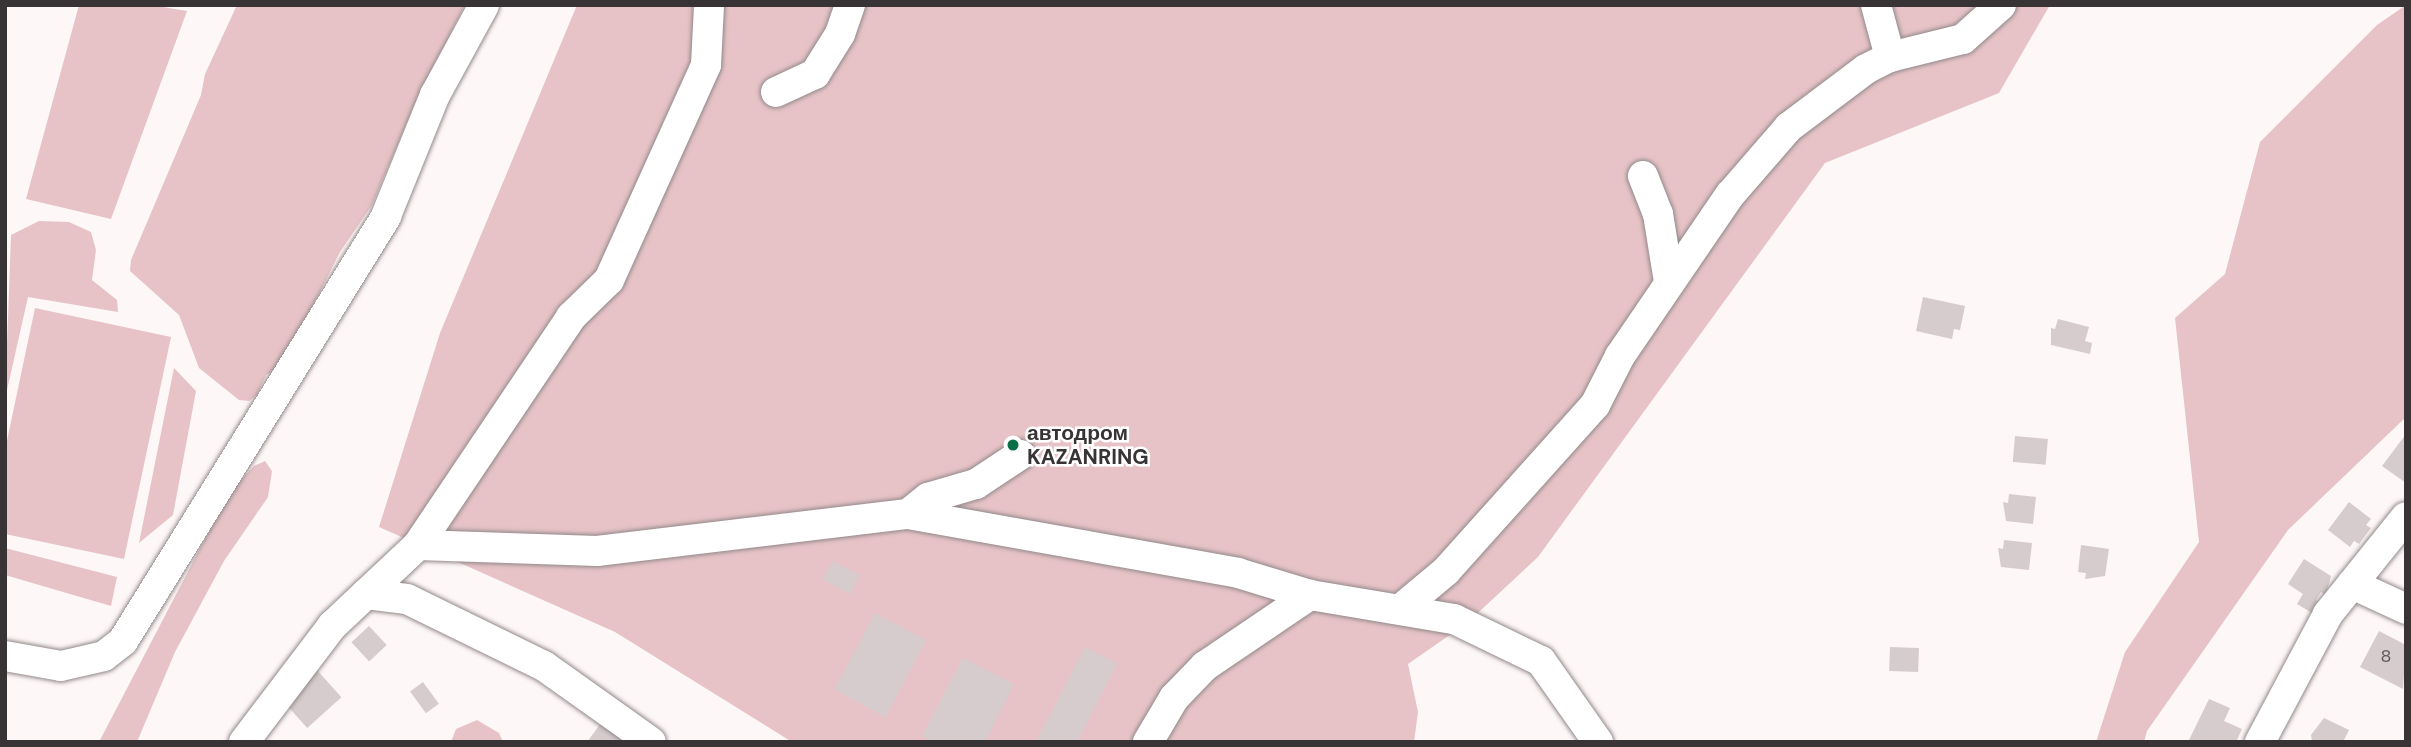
<!DOCTYPE html>
<meta charset="utf-8">
<style>
body{margin:0}
#map{position:relative;width:2411px;height:747px;overflow:hidden;background:#fef7f7;font-family:"DM Sans",sans-serif}
div>[style]{position:absolute}
.green>*{inset:0;background:#e7c3c7}
.building>*{inset:0;background:#d6cccd;transform-origin:0 0}
.roads{filter:drop-shadow(0 0 2px #92898a) drop-shadow(0 0 2px #92898a)}
.minor>*{height:30px;margin:-15px;padding:0 15px;transform-origin:15px;border-radius:15px;background:#fff}
.dots>*{width:19px;height:19px;translate:-50% -50%;box-sizing:border-box;border:4px solid #fff;border-radius:50%}
span{translate:-50% -50%;white-space:nowrap;text-align:center;line-height:1.15;-webkit-text-stroke:5px #fff;paint-order:stroke}
.number-label{font-size:18px;color:#605a5b}
.number-label span{-webkit-text-stroke-width:0}
.poi-label{font-size:21px;color:#383435;font-weight:700}
.left{translate:0 -50%;text-align:left}
.frame{position:absolute;inset:0;border:7px solid #383435;pointer-events:none}
</style>
<div id="map">
<div class="green">
<i style="clip-path:polygon(79px 5px,151px 5px,187px 11px,111px 219px,26px 199px)"></i>
<i style="clip-path:polygon(237px 5px,465px 5px,414px 106px,372px 205px,340px 252px,282px 367px,266px 375px,257px 395px,249px 401px,239px 400px,199px 368px,179px 315px,130px 271px,131px 260px,201px 95px,205px 74px)"></i>
<i style="clip-path:polygon(577px 5px,2050px 5px,1999px 93px,1825px 163px,1538px 557px,1467px 623px,1408px 664px,1418px 712px,1414px 742px,792px 742px,615px 632px,379px 527px,440px 333px)"></i>
<i style="clip-path:polygon(2406px 5px,2406px 417px,2288px 530px,2147px 731px,2144px 742px,2096px 742px,2125px 652px,2199px 542px,2175px 318px,2225px 274px,2260px 142px,2377px 25px)"></i>
<i style="clip-path:polygon(39px 221px,69px 222px,91px 232px,96px 250px,92px 280px,117px 300px,118px 312px,28px 297px,5px 399px,11px 235px)"></i>
<i style="clip-path:polygon(35px 308px,171px 337px,124px 559px,5px 534px,5px 450px)"></i>
<i style="clip-path:polygon(174px 368px,196px 391px,173px 515px,139px 543px)"></i>
<i style="clip-path:polygon(265px 461px,272px 471px,268px 497px,224px 561px,175px 652px,137px 742px,99px 742px,229px 493px,254px 466px)"></i>
<i style="clip-path:polygon(5px 548px,117px 577px,111px 606px,5px 575px)"></i>
<i style="clip-path:polygon(477px 720px,499px 733px,503px 742px,451px 742px,456px 729px)"></i>
</div>
<div class="building">
<i style="clip-path:polygon(1923px 297px,1965px 306px,1960px 330px,1954px 329px,1952px 339px,1916px 331px)"></i>
<i style="clip-path:polygon(2058px 319px,2089px 327px,2085px 341px,2092px 343px,2090px 354px,2051px 345px,2051px 328px,2055px 329px)"></i>
<i style="clip-path:polygon(2406px 434px,2406px 483px,2382px 466px)"></i>
<i style="left:2015px;top:436px;width:33px;height:26px;rotate:5deg"></i>
<i style="clip-path:polygon(2009px 494px,2036px 497px,2033px 524px,2006px 521px,2003px 502px,2008px 503px)"></i>
<i style="clip-path:polygon(2349px 502px,2371px 519px,2366px 525px,2371px 528px,2359px 544px,2354px 541px,2350px 547px,2328px 530px)"></i>
<i style="clip-path:polygon(2004px 540px,2032px 543px,2029px 570px,2001px 567px,1998px 548px,2003px 549px)"></i>
<i style="clip-path:polygon(2081px 545px,2109px 549px,2105px 576px,2085px 579px,2086px 573px,2078px 572px)"></i>
<i style="clip-path:polygon(2304px 559px,2331px 576px,2326px 595px,2321px 592px,2316px 600px,2328px 609px,2322px 619px,2297px 604px,2303px 594px,2288px 584px)"></i>
<i style="left:832px;top:561px;width:31px;height:21px;rotate:27deg"></i>
<i style="left:875px;top:613px;width:58px;height:87px;rotate:28deg"></i>
<i style="left:369px;top:626px;width:26px;height:24px;rotate:47deg"></i>
<i style="clip-path:polygon(2379px 631px,2406px 645px,2403px 689px,2360px 667px)"></i>
<i style="clip-path:polygon(1085px 647px,1117px 663px,1077px 742px,1036px 742px)"></i>
<i style="left:1890px;top:647px;width:29px;height:24px;rotate:2deg"></i>
<i style="clip-path:polygon(963px 658px,1014px 684px,985px 742px,934px 742px,922px 736px)"></i>
<i style="left:316px;top:669px;width:38px;height:46px;rotate:48deg"></i>
<i style="left:423px;top:682px;width:27px;height:16px;rotate:54deg"></i>
<i style="clip-path:polygon(2209px 699px,2230px 708px,2224px 721px,2242px 729px,2236px 742px,2188px 742px)"></i>
<i style="clip-path:polygon(2324px 718px,2349px 730px,2343px 742px,2312px 742px,2311px 735px)"></i>
<i style="clip-path:polygon(601px 723px,625px 742px,587px 742px)"></i>
</div>
<div class="roads">
<div class="minor">
<i style="left:1876px;top:5px;width:54px;rotate:74.9deg"></i>
<i style="left:776px;top:92px;width:43px;rotate:-24.8deg"></i>
<i style="left:815px;top:74px;width:47px;rotate:-58deg"></i>
<i style="left:840px;top:34px;width:31px;rotate:-71deg"></i>
<i style="left:1643px;top:176px;width:41px;rotate:68.5deg"></i>
<i style="left:1658px;top:214px;width:69px;rotate:80.8deg"></i>
<i style="left:908px;top:514px;width:26px;rotate:-39deg"></i>
<i style="left:928px;top:498px;width:50px;rotate:-16.3deg"></i>
<i style="left:976px;top:484px;width:53px;rotate:-33.4deg"></i>
<i style="left:418px;top:545px;width:275px;rotate:-56.1deg"></i>
<i style="left:571px;top:317px;width:53px;rotate:-44.2deg"></i>
<i style="left:609px;top:280px;width:236px;rotate:-65.7deg"></i>
<i style="left:706px;top:65px;width:60px;rotate:-87.1deg"></i>
<i style="left:2352px;top:584px;width:60px;rotate:24.8deg"></i>
<i style="left:366px;top:594px;width:71px;rotate:-43.3deg"></i>
<i style="left:418px;top:545px;width:179px;rotate:1.9deg"></i>
<i style="left:597px;top:551px;width:313px;rotate:-6.8deg"></i>
<i style="left:908px;top:514px;width:335px;rotate:10.1deg"></i>
<i style="left:1238px;top:573px;width:75px;rotate:17deg"></i>
<i style="left:1310px;top:595px;width:146px;rotate:9.5deg"></i>
<i style="left:1454px;top:619px;width:97px;rotate:25.8deg"></i>
<i style="left:1541px;top:661px;width:99px;rotate:54.9deg"></i>
<i style="left:1403px;top:607px;width:56px;rotate:-39.9deg"></i>
<i style="left:1446px;top:571px;width:223px;rotate:-48.1deg"></i>
<i style="left:1595px;top:405px;width:55px;rotate:-63deg"></i>
<i style="left:1620px;top:356px;width:195px;rotate:-55.7deg"></i>
<i style="left:1730px;top:195px;width:90px;rotate:-49.1deg"></i>
<i style="left:1789px;top:127px;width:96px;rotate:-37deg"></i>
<i style="left:1866px;top:69px;width:27px;rotate:-27deg"></i>
<i style="left:1890px;top:57px;width:75px;rotate:-13.9deg"></i>
<i style="left:1963px;top:39px;width:51px;rotate:-41.8deg"></i>
<i style="left:5px;top:656px;width:57px;rotate:10.1deg"></i>
<i style="left:61px;top:666px;width:44px;rotate:-13.1deg"></i>
<i style="left:104px;top:656px;width:24px;rotate:-38deg"></i>
<i style="left:123px;top:641px;width:500px;rotate:-58.2deg"></i>
<i style="left:386px;top:216px;width:131px;rotate:-68deg"></i>
<i style="left:435px;top:95px;width:102px;rotate:-61.4deg"></i>
<i style="left:244px;top:742px;width:146px;rotate:-52.8deg"></i>
<i style="left:332px;top:626px;width:47px;rotate:-43.3deg"></i>
<i style="left:366px;top:594px;width:41px;rotate:7deg"></i>
<i style="left:407px;top:599px;width:153px;rotate:26.1deg"></i>
<i style="left:544px;top:666px;width:131px;rotate:35.4deg"></i>
<i style="left:1148px;top:742px;width:51px;rotate:-59.4deg"></i>
<i style="left:1174px;top:698px;width:45px;rotate:-45.9deg"></i>
<i style="left:1205px;top:666px;width:127px;rotate:-34.1deg"></i>
<i style="left:2260px;top:742px;width:145px;rotate:-62deg"></i>
<i style="left:2328px;top:614px;width:124px;rotate:-51.2deg"></i>
</div>
</div>
<div class="dots">
<i style="left:1013px;top:445px;background:#0a6f46"></i>
</div>
<div class="number-label">
<span style="left:2386px;top:656px">8</span>
</div>
<div class="poi-label">
<span class="left" style="left:1027px;top:445px">автодром<br>KAZANRING</span>
</div>
<div class="frame"></div>
</div>
